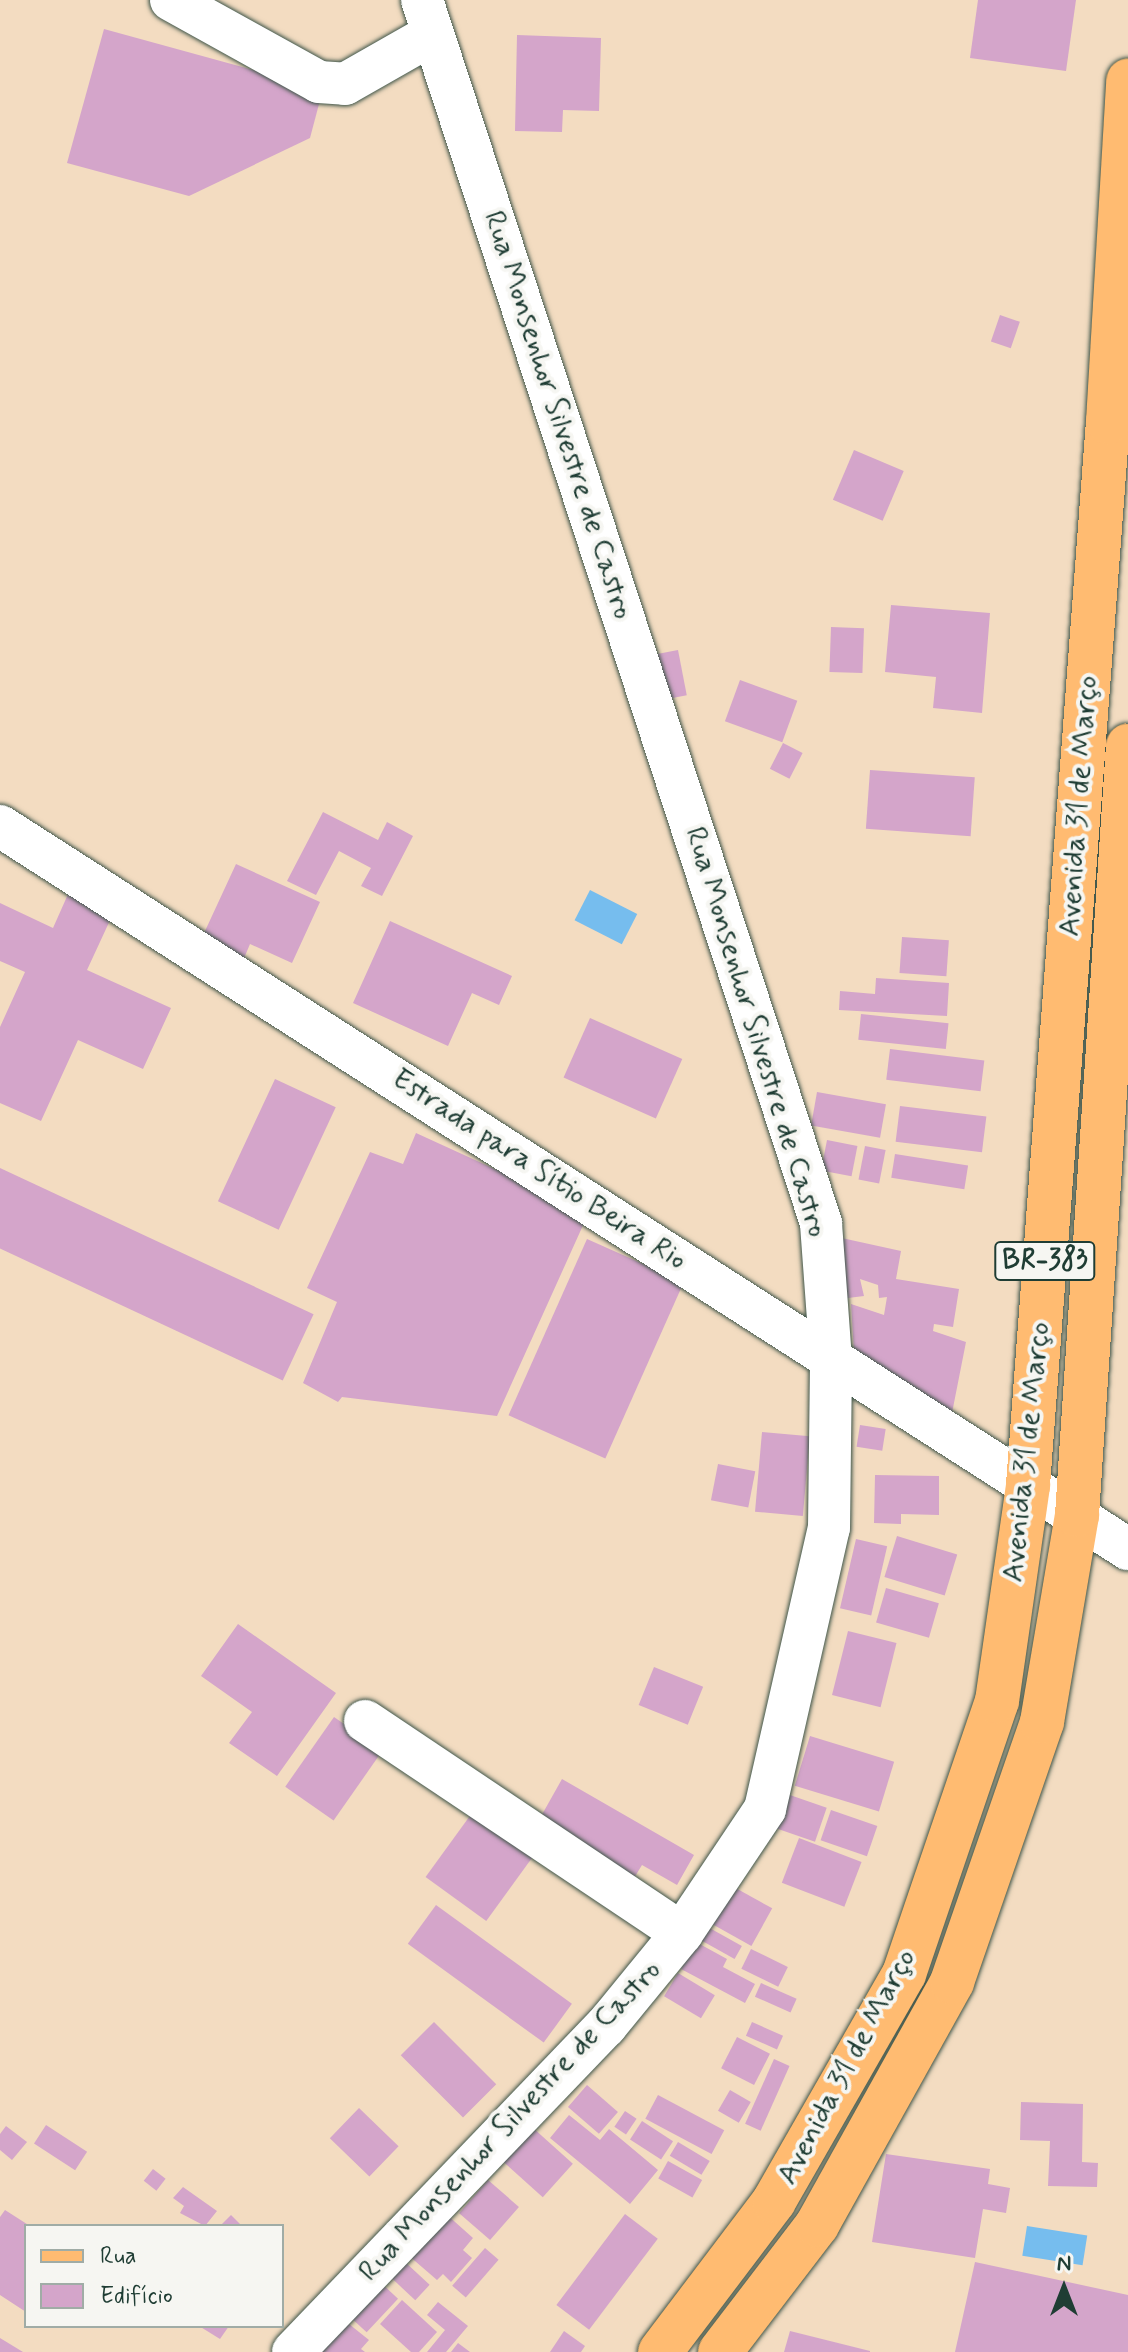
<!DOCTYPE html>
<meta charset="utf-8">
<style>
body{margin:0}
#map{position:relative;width:1128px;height:2352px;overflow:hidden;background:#f3dcc1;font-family:Mynerve,sans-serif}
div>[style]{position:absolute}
.water>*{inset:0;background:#76bdee;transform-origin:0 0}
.building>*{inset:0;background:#d4a5ca;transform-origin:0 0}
.roads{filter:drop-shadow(0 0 2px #3f5549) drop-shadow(0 0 2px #3f5549)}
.minor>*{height:42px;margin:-21px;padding:0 21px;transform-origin:21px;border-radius:21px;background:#fff}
.primary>*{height:44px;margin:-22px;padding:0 22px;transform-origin:22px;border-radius:22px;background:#ffbb71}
span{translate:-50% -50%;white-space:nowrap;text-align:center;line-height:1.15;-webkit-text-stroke:8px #f6f6f2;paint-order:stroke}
.shield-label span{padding:2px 6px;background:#f6f6f2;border:2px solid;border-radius:6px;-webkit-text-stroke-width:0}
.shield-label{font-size:28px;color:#1f3d34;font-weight:700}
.street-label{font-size:30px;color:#1f3d34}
.legend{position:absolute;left:24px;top:2224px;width:260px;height:104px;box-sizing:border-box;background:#f6f6f2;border:2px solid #a0aca6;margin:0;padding:10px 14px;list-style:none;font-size:24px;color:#1f3d34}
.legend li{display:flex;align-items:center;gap:16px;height:40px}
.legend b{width:40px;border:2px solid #a0aca6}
.north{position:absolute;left:1024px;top:2248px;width:80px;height:80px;-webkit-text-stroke:6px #f6f6f2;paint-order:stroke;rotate:0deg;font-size:22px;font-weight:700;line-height:32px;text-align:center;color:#1f3d34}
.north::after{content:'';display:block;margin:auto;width:28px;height:36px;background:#1f3d34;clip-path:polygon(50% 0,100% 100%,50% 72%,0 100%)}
</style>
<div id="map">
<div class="water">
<i style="left:590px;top:890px;width:53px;height:34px;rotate:27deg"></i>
<i style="left:1027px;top:2226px;width:61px;height:30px;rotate:9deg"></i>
</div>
<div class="building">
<i style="clip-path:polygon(978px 0,1076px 0,1066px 71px,970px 58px)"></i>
<i style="clip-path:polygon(104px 29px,323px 89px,310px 138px,189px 196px,67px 163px)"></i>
<i style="clip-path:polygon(517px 35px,601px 38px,599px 111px,563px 110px,562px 132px,515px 131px)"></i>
<i style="left:1000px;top:315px;width:21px;height:28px;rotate:19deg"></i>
<i style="left:854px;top:450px;width:54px;height:54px;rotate:23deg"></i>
<i style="clip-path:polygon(891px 605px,990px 613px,982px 713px,933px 708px,936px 677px,885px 672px)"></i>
<i style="left:831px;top:627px;width:33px;height:45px;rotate:2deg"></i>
<i style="left:678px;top:650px;width:46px;height:29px;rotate:79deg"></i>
<i style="left:740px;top:680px;width:61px;height:44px;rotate:20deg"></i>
<i style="left:783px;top:743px;width:22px;height:29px;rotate:27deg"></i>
<i style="left:870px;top:770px;width:105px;height:59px;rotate:4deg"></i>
<i style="clip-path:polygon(323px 812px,378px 840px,387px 822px,413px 836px,382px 896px,361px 886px,371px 868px,339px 851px,316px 895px,287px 881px)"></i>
<i style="clip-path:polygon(236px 864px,320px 902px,292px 963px,250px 944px,242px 963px,199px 944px)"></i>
<i style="clip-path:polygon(73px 883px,118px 903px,87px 970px,171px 1008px,143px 1069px,78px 1040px,41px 1121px,0 1103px,0 1027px,25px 972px,0 961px,0 903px,53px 928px)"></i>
<i style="clip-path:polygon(390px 921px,512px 976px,499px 1005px,472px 993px,448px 1046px,353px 1003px)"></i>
<i style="left:902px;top:937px;width:47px;height:36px;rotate:4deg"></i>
<i style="clip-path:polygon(876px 978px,949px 983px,947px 1016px,839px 1010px,840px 991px,875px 994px)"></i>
<i style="left:861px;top:1014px;width:88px;height:26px;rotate:6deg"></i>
<i style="left:590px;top:1018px;width:101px;height:65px;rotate:24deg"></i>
<i style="left:890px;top:1049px;width:95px;height:31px;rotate:7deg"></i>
<i style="left:275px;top:1079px;width:67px;height:135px;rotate:25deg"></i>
<i style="left:817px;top:1092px;width:70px;height:34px;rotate:10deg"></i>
<i style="left:900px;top:1106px;width:87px;height:36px;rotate:7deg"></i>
<i style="clip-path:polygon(416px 1133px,589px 1212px,497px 1416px,342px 1397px,338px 1402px,303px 1383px,337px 1302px,307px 1288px,370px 1152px,403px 1164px)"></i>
<i style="left:827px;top:1140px;width:31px;height:31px;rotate:11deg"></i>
<i style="left:865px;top:1146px;width:21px;height:34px;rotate:11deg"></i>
<i style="left:895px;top:1154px;width:74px;height:24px;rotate:9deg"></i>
<i style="left:0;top:1168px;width:346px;height:73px;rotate:25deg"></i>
<i style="clip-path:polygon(828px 1235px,901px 1251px,896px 1279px,959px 1289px,953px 1327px,934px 1324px,933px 1331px,966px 1342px,952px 1413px,855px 1369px,851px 1304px,884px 1315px,887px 1297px,879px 1298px,878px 1285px,860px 1279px,864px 1296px,840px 1299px)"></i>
<i style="left:587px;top:1239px;width:106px;height:193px;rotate:24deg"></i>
<i style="left:860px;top:1425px;width:26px;height:22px;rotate:9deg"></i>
<i style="left:762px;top:1432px;width:48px;height:80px;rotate:5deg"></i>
<i style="left:718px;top:1464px;width:38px;height:37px;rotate:11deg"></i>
<i style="clip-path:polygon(875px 1475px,939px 1476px,939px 1515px,901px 1514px,901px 1524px,874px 1523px)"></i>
<i style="left:897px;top:1536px;width:63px;height:43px;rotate:17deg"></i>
<i style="left:856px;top:1539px;width:32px;height:71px;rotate:13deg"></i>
<i style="left:886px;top:1588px;width:55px;height:36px;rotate:16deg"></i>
<i style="clip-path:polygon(238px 1624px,336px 1693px,277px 1776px,229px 1743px,252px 1712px,201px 1676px)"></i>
<i style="left:848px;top:1631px;width:50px;height:66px;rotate:14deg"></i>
<i style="left:654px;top:1667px;width:53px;height:41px;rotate:22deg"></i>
<i style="left:334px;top:1717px;width:59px;height:85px;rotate:35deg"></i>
<i style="left:810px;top:1736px;width:88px;height:52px;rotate:17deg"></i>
<i style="clip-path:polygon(562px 1779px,694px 1855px,677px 1885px,642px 1865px,631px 1883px,535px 1827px)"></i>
<i style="left:787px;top:1794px;width:42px;height:36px;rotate:19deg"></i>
<i style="left:831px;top:1810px;width:49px;height:32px;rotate:19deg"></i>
<i style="left:472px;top:1813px;width:75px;height:79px;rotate:36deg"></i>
<i style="left:799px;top:1838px;width:67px;height:48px;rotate:21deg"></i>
<i style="left:732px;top:1886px;width:46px;height:43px;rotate:29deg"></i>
<i style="left:436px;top:1905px;width:168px;height:48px;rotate:36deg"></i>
<i style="left:706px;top:1926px;width:41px;height:15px;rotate:29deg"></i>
<i style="clip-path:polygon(696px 1942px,727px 1959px,723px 1967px,755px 1984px,745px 2003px,681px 1969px)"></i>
<i style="left:751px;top:1949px;width:41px;height:22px;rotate:26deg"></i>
<i style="left:678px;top:1973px;width:43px;height:27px;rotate:31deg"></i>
<i style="left:761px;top:1983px;width:39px;height:15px;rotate:24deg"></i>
<i style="left:434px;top:2022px;width:88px;height:47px;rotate:45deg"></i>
<i style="left:752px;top:2022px;width:34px;height:15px;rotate:24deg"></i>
<i style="left:737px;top:2037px;width:37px;height:35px;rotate:27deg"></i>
<i style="left:774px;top:2059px;width:17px;height:71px;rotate:24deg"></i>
<i style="left:587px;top:2085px;width:41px;height:29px;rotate:41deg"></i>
<i style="left:730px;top:2090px;width:24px;height:24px;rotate:30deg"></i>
<i style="left:658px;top:2095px;width:75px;height:27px;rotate:28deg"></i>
<i style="clip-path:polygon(1021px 2102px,1083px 2104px,1082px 2162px,1098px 2163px,1097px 2187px,1048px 2186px,1050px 2141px,1020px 2140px)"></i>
<i style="left:359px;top:2108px;width:55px;height:42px;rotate:44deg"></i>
<i style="left:625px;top:2111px;width:14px;height:19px;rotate:34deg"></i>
<i style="clip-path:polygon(569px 2115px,600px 2140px,609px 2129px,658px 2170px,630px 2204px,550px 2138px)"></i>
<i style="left:642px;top:2121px;width:37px;height:22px;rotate:33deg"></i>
<i style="left:46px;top:2125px;width:49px;height:22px;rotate:33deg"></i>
<i style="clip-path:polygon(6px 2126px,27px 2142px,12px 2160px,0 2150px,0 2134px)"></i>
<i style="left:532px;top:2127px;width:55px;height:45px;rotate:42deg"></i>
<i style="left:678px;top:2142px;width:37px;height:16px;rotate:31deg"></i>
<i style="clip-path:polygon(886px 2154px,990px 2169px,988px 2184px,1010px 2188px,1006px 2213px,983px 2209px,975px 2258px,872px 2242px)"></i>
<i style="left:668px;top:2161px;width:39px;height:20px;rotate:29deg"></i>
<i style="left:153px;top:2169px;width:16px;height:15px;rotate:38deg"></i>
<i style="left:488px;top:2180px;width:41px;height:44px;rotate:41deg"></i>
<i style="clip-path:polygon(183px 2187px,217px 2211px,205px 2226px,180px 2213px,184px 2206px,173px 2198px)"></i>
<i style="clip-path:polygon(5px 2210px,30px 2226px,26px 2226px,26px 2312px,0 2295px,0 2217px)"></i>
<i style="clip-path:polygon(445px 2213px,473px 2238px,463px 2250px,472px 2258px,451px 2282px,443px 2274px,437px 2280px,408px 2255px)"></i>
<i style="left:625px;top:2214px;width:41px;height:114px;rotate:37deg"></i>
<i style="clip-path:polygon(231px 2215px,242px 2226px,220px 2226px)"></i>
<i style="left:485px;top:2248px;width:18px;height:50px;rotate:41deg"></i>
<i style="left:404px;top:2261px;width:35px;height:21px;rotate:43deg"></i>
<i style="clip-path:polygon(975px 2262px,1128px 2295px,1128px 2352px,955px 2352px)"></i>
<i style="left:379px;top:2281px;width:26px;height:46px;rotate:43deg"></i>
<i style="clip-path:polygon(402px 2300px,437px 2332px,419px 2352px,411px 2352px,380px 2324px)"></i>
<i style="clip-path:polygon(438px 2302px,468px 2326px,446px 2352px,427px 2352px,445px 2330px,427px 2315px)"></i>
<i style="clip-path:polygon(339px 2316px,369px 2340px,361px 2349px,365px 2352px,310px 2352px)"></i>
<i style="clip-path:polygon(199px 2326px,229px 2326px,220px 2339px)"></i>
<i style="clip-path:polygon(564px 2331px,585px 2346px,581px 2352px,550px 2352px)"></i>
<i style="clip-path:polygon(790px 2331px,870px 2351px,870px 2352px,784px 2352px)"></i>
<i style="clip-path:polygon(0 2338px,23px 2352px,0 2352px)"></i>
<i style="clip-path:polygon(458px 2343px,470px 2352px,451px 2352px)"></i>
</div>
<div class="roads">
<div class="minor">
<i style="left:171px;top:0;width:169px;rotate:29deg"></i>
<i style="left:319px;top:82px;width:26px;rotate:4deg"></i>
<i style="left:345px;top:84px;width:101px;rotate:-29.6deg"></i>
<i style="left:0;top:826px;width:1340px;rotate:32.66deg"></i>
<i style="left:365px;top:1721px;width:381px;rotate:33.8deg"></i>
<i style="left:293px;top:2352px;width:452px;rotate:-46.2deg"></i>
<i style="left:606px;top:2026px;width:120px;rotate:-50.7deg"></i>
<i style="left:682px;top:1933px;width:149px;rotate:-56.2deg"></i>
<i style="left:765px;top:1809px;width:288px;rotate:-77.2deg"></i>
<i style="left:829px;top:1528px;width:168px;rotate:-89.3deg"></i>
<i style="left:831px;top:1360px;width:137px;rotate:-94.2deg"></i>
<i style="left:821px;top:1223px;width:1286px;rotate:-108.07deg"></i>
</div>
<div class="primary">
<i style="left:660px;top:2352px;width:189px;rotate:-52.9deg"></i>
<i style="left:774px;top:2201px;width:262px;rotate:-60.2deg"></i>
<i style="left:904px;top:1974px;width:288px;rotate:-71.2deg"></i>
<i style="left:997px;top:1701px;width:218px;rotate:-81.8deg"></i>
<i style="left:1028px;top:1485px;width:1066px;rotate:-85.7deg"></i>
<i style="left:1108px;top:422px;width:342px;rotate:-86.6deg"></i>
<i style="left:720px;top:2352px;width:160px;rotate:-52.6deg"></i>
<i style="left:817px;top:2225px;width:278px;rotate:-60.9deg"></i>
<i style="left:952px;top:1982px;width:275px;rotate:-70.9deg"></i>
<i style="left:1042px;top:1722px;width:210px;rotate:-80.4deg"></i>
<i style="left:1077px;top:1515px;width:771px;rotate:-86.21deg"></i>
</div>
</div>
<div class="shield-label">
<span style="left:1045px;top:1261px">BR-383</span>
</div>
<div class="street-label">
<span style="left:558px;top:415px;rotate:72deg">Rua Monsenhor Silvestre de Castro</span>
<span style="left:1079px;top:806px;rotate:-86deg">Avenida 31 de Março</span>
<span style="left:756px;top:1032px;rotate:73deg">Rua Monsenhor Silvestre de Castro</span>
<span style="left:539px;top:1170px;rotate:33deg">Estrada para Sítio Beira Rio</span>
<span style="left:1027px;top:1452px;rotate:-84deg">Avenida 31 de Março</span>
<span style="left:847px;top:2067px;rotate:-62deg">Avenida 31 de Março</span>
<span style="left:510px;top:2121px;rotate:-47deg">Rua Monsenhor Silvestre de Castro</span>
</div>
<ul class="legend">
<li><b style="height:10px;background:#ffbb71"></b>Rua</li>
<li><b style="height:22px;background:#d4a5ca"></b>Edifício</li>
</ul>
<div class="north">N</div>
</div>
